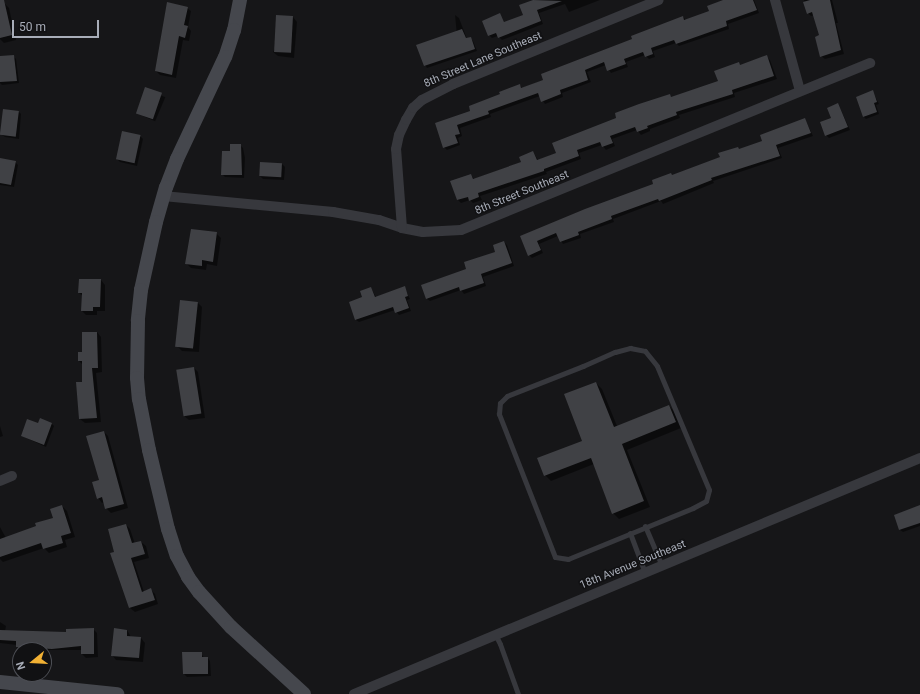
<!DOCTYPE html>
<style>
body{margin:0}
#map{position:relative;width:920px;height:694px;overflow:hidden;background:#161618;font-family:Roboto,sans-serif}
div>[style]{position:absolute}
.shadow>*{inset:0;background:#0007;transform-origin:0 0}
.building>*{inset:0;background:#404145;transform-origin:0 0}
.lane>*{height:5px;margin:-2.5px;padding:0 2.5px;transform-origin:2.5px;border-radius:2.5px;background:#37383d}
.street>*{height:10px;margin:-5px;padding:0 5px;transform-origin:5px;border-radius:5px;background:#37383d}
.secondary>*{height:14px;margin:-7px;padding:0 7px;transform-origin:7px;border-radius:7px;background:#45474d}
span{translate:-50% -50%;white-space:nowrap;text-align:center;line-height:1.15;-webkit-text-stroke:3px #111113;paint-order:stroke}
.street-label{font-size:11px;color:#a8adb8}
.north{position:absolute;left:12px;top:642px;width:40px;height:40px;box-sizing:border-box;background:#111113;border:1px solid #4d4f55;border-radius:50%;rotate:252deg;font-size:11px;font-weight:700;line-height:16px;text-align:center;color:#a8adb8}
.north::after{content:'';display:block;margin:auto;width:14px;height:18px;background:#f2b134;clip-path:polygon(50% 0,100% 100%,50% 72%,0 100%)}
.scale{position:absolute;left:12px;top:20px;width:87px;height:18px;box-sizing:border-box;border:2px solid #a8adb8;border-top:0;padding-left:5px;font-size:12px;line-height:14px;white-space:nowrap;color:#a8adb8;-webkit-text-stroke:3px #111113;paint-order:stroke}
</style>
<div id="map">
<div class="shadow">
<i style="clip-path:polygon(536px 0,600px 0,569px 12px,565px 4px,539px 13px,543px 24px,502px 40px,498px 36px,492px 38px,489px 35px,500px 15px,505px 23px,524px 15px,521px 5px)"></i>
<i style="clip-path:polygon(725px 0,754px 0,759px 13px,728px 24px,729px 29px,679px 46px,676px 43px,653px 51px,655px 57px,649px 59px,645px 55px,626px 62px,628px 67px,611px 73px,606px 65px,587px 72px,591px 82px,562px 93px,563px 97px,545px 104px,540px 96px,490px 114px,491px 117px,460px 128px,462px 136px,458px 138px,460px 145px,447px 150px,444px 147px,436px 124px,472px 111px,520px 85px,522px 88px,544px 80px,683px 17px,686px 20px,710px 12px)"></i>
<i style="clip-path:polygon(804px 0,832px 0,838px 23px,836px 23px,844px 54px,825px 59px,821px 56px,820px 36px,814px 15px,811px 16px,808px 13px)"></i>
<i style="clip-path:polygon(4px 3px,9px 8px,16px 40px,4px 43px,0 39px,0 4px)"></i>
<i style="clip-path:polygon(187px 8px,191px 11px,188px 27px,191px 31px,189px 41px,183px 40px,176px 78px,160px 75px,156px 71px)"></i>
<i style="clip-path:polygon(455px 15px,459px 18px,467px 39px,470px 38px,473px 41px,477px 51px,427px 68px,425px 65px,457px 36px)"></i>
<i style="clip-path:polygon(293px 17px,297px 22px,294px 58px,278px 56px,273px 52px)"></i>
<i style="clip-path:polygon(13px 56px,16px 59px,19px 83px,2px 85px,0 83px,0 57px)"></i>
<i style="clip-path:polygon(767px 57px,770px 60px,777px 79px,734px 93px,735px 97px,679px 115px,680px 118px,650px 129px,650px 131px,641px 135px,637px 130px,612px 139px,615px 146px,606px 150px,602px 145px,579px 153px,581px 159px,546px 172px,547px 174px,480px 196px,482px 200px,473px 203px,470px 200px,461px 203px,458px 200px,452px 182px,471px 175px,474px 179px,522px 162px,533px 152px,538px 160px,557px 153px,618px 118px,670px 96px,672px 98px,719px 82px,741px 66px)"></i>
<i style="left:146px;top:89px;width:21px;height:26px;rotate:23deg"></i>
<i style="clip-path:polygon(873px 92px,879px 104px,876px 105px,879px 114px,866px 119px,863px 116px)"></i>
<i style="clip-path:polygon(838px 104px,850px 130px,829px 138px,826px 135px)"></i>
<i style="clip-path:polygon(19px 112px,21px 114px,19px 139px,5px 137px,2px 135px)"></i>
<i style="clip-path:polygon(805px 119px,813px 136px,778px 148px,782px 158px,713px 181px,714px 183px,663px 204px,661px 201px,613px 219px,614px 222px,580px 234px,581px 238px,563px 244px,558px 236px,539px 244px,543px 253px,532px 258px,529px 255px,521px 236px,763px 142px)"></i>
<i style="clip-path:polygon(140px 136px,143px 139px,137px 166px,120px 162px,117px 159px)"></i>
<i style="clip-path:polygon(240px 145px,243px 148px,245px 158px,244px 178px,225px 177px,222px 174px,231px 152px)"></i>
<i style="clip-path:polygon(0 159px,15px 162px,18px 165px,14px 187px,0 185px)"></i>
<i style="clip-path:polygon(282px 164px,285px 167px,284px 180px,263px 179px,260px 176px)"></i>
<i style="clip-path:polygon(216px 233px,221px 238px,217px 266px,207px 264px,206px 270px,191px 268px,186px 263px)"></i>
<i style="clip-path:polygon(504px 242px,507px 245px,514px 266px,483px 277px,486px 286px,464px 294px,461px 290px,430px 301px,427px 299px,497px 253px)"></i>
<i style="clip-path:polygon(80px 280px,101px 280px,105px 285px,105px 311px,97px 311px,97px 315px,86px 315px,82px 311px,83px 296px,79px 293px)"></i>
<i style="clip-path:polygon(404px 287px,410px 299px,407px 300px,411px 311px,399px 315px,395px 310px,359px 322px,356px 320px,350px 303px,363px 298px,371px 288px,376px 297px)"></i>
<i style="clip-path:polygon(197px 302px,202px 307px,199px 352px,182px 351px,178px 347px)"></i>
<i style="clip-path:polygon(97px 332px,101px 337px,102px 372px,96px 373px,101px 422px,85px 423px,80px 419px,77px 383px,83px 383px,83px 365px,79px 361px)"></i>
<i style="clip-path:polygon(194px 368px,198px 372px,205px 418px,189px 420px,184px 416px)"></i>
<i style="clip-path:polygon(596px 383px,602px 389px,617px 426px,669px 406px,675px 412px,681px 428px,627px 450px,650px 507px,619px 519px,613px 513px,594px 464px,551px 481px,545px 475px,583px 441px)"></i>
<i style="clip-path:polygon(51px 423px,54px 426px,46px 447px,22px 436px,39px 425px)"></i>
<i style="clip-path:polygon(0 426px,3px 436px,0 437px)"></i>
<i style="clip-path:polygon(104px 432px,108px 436px,128px 508px,111px 513px,106px 508px,104px 502px,102px 503px,98px 498px)"></i>
<i style="clip-path:polygon(62px 506px,67px 511px,75px 537px,65px 540px,67px 547px,49px 553px,44px 548px,3px 562px,0 559px,0 527px,6px 538px,37px 527px,54px 519px)"></i>
<i style="clip-path:polygon(920px 506px,920px 526px,903px 532px,900px 530px)"></i>
<i style="clip-path:polygon(126px 525px,130px 529px,135px 544px,141px 542px,146px 546px,149px 558px,134px 562px,144px 592px,151px 590px,155px 594px,158px 604px,135px 612px,130px 608px)"></i>
<i style="clip-path:polygon(0 622px,6px 626px,5px 631px,67px 633px,93px 629px,97px 633px,98px 657px,86px 658px,82px 654px,82px 650px,20px 650px,17px 645px,0 643px)"></i>
<i style="clip-path:polygon(127px 630px,131px 637px,141px 638px,145px 643px,143px 662px,116px 660px,112px 655px)"></i>
<i style="clip-path:polygon(201px 653px,204px 658px,208px 658px,210px 661px,211px 676px,187px 677px,184px 674px)"></i>
</div>
<div class="building">
<i style="clip-path:polygon(0 0,4px 0,12px 35px,0 38px)"></i>
<i style="clip-path:polygon(533px 0,562px 1px,537px 10px,541px 21px,498px 38px,496px 33px,488px 36px,482px 21px,500px 13px,504px 22px,523px 15px,519px 5px)"></i>
<i style="clip-path:polygon(723px 0,753px 0,757px 10px,726px 21px,727px 26px,676px 44px,674px 40px,651px 48px,653px 54px,645px 57px,643px 52px,624px 59px,626px 64px,607px 71px,604px 62px,585px 70px,588px 80px,560px 90px,561px 94px,541px 102px,538px 93px,488px 111px,489px 114px,457px 125px,460px 134px,455px 135px,458px 143px,443px 148px,435px 123px,470px 111px,469px 106px,500px 94px,499px 92px,520px 84px,521px 88px,543px 80px,541px 74px,632px 39px,631px 36px,683px 16px,684px 20px,709px 11px,707px 6px)"></i>
<i style="clip-path:polygon(810px 0,830px 0,841px 50px,820px 57px,815px 37px,819px 35px,812px 12px,807px 14px,803px 2px)"></i>
<i style="clip-path:polygon(167px 2px,188px 7px,184px 25px,188px 26px,185px 38px,179px 36px,172px 75px,155px 71px)"></i>
<i style="left:276px;top:15px;width:17px;height:37px;rotate:3deg"></i>
<i style="clip-path:polygon(462px 29px,466px 38px,471px 37px,475px 49px,424px 66px,416px 45px)"></i>
<i style="clip-path:polygon(14px 55px,17px 81px,0 82px,0 56px)"></i>
<i style="clip-path:polygon(767px 55px,774px 76px,732px 90px,733px 94px,676px 112px,677px 115px,647px 126px,648px 128px,637px 132px,635px 127px,610px 136px,613px 143px,602px 147px,600px 142px,577px 150px,579px 156px,544px 169px,544px 171px,478px 193px,479px 197px,469px 201px,468px 197px,457px 200px,450px 181px,471px 174px,473px 179px,521px 162px,519px 157px,533px 151px,537px 160px,556px 153px,552px 143px,616px 118px,615px 113px,639px 104px,670px 94px,671px 97px,718px 81px,714px 71px,739px 62px,740px 65px)"></i>
<i style="left:145px;top:87px;width:18px;height:28px;rotate:19deg"></i>
<i style="clip-path:polygon(873px 90px,877px 102px,874px 103px,877px 112px,863px 117px,856px 97px)"></i>
<i style="clip-path:polygon(838px 103px,848px 127px,825px 136px,820px 122px,831px 118px,827px 108px)"></i>
<i style="left:3px;top:109px;width:16px;height:26px;rotate:7deg"></i>
<i style="clip-path:polygon(805px 118px,811px 133px,776px 145px,780px 156px,711px 178px,712px 180px,659px 201px,658px 199px,611px 216px,612px 219px,578px 232px,579px 235px,560px 242px,556px 233px,537px 241px,541px 250px,528px 256px,520px 236px,585px 209px,653px 184px,652px 180px,671px 173px,672px 175px,720px 157px,718px 153px,738px 147px,739px 149px,762px 141px,760px 135px)"></i>
<i style="left:122px;top:131px;width:19px;height:29px;rotate:12deg"></i>
<i style="clip-path:polygon(230px 144px,241px 144px,242px 175px,221px 175px,222px 151px,230px 151px)"></i>
<i style="clip-path:polygon(0 158px,16px 161px,11px 185px,0 183px)"></i>
<i style="left:260px;top:162px;width:22px;height:14px;rotate:3deg"></i>
<i style="clip-path:polygon(191px 229px,217px 232px,213px 262px,202px 260px,202px 266px,185px 264px)"></i>
<i style="clip-path:polygon(504px 241px,512px 263px,481px 274px,484px 283px,460px 291px,459px 287px,426px 299px,421px 285px,466px 269px,464px 262px,495px 252px,493px 245px)"></i>
<i style="clip-path:polygon(79px 279px,101px 279px,100px 307px,93px 307px,93px 311px,81px 311px,82px 293px,78px 293px)"></i>
<i style="clip-path:polygon(405px 286px,408px 296px,405px 297px,409px 308px,395px 313px,393px 307px,355px 320px,349px 302px,362px 297px,360px 291px,371px 287px,375px 297px)"></i>
<i style="left:180px;top:300px;width:18px;height:47px;rotate:6deg"></i>
<i style="clip-path:polygon(82px 332px,97px 332px,98px 368px,92px 368px,97px 418px,79px 419px,76px 382px,82px 382px,82px 361px,78px 361px,78px 352px,82px 352px)"></i>
<i style="left:194px;top:367px;width:47px;height:18px;rotate:81deg"></i>
<i style="clip-path:polygon(596px 382px,614px 427px,669px 405px,676px 422px,622px 444px,644px 501px,612px 514px,591px 458px,544px 476px,537px 458px,582px 441px,564px 394px)"></i>
<i style="clip-path:polygon(40px 418px,52px 423px,44px 445px,21px 436px,27px 419px,38px 423px)"></i>
<i style="clip-path:polygon(104px 431px,124px 504px,105px 509px,102px 497px,97px 499px,92px 482px,99px 480px,86px 436px)"></i>
<i style="clip-path:polygon(62px 505px,71px 533px,61px 536px,63px 543px,43px 549px,41px 543px,0 557px,0 539px,36px 526px,35px 523px,53px 518px,50px 509px)"></i>
<i style="clip-path:polygon(920px 505px,920px 523px,899px 530px,894px 515px)"></i>
<i style="clip-path:polygon(126px 524px,132px 543px,141px 541px,145px 554px,131px 558px,142px 592px,151px 588px,155px 600px,129px 608px,110px 553px,114px 552px,108px 529px)"></i>
<i style="clip-path:polygon(94px 628px,94px 654px,81px 654px,81px 646px,52px 649px,16px 647px,16px 641px,0 640px,0 630px,66px 632px,66px 629px)"></i>
<i style="clip-path:polygon(114px 628px,127px 630px,127px 636px,141px 637px,139px 658px,111px 656px)"></i>
<i style="clip-path:polygon(182px 652px,202px 652px,202px 657px,208px 657px,208px 674px,183px 674px)"></i>
</div>
<div class="lane">
<i style="left:630px;top:348px;width:15px;rotate:11deg"></i>
<i style="left:645px;top:351px;width:19px;rotate:51deg"></i>
<i style="left:657px;top:366px;width:134px;rotate:67.2deg"></i>
<i style="left:709px;top:490px;width:11px;rotate:105deg"></i>
<i style="left:706px;top:501px;width:15px;rotate:152deg"></i>
<i style="left:693px;top:508px;width:135px;rotate:157.8deg"></i>
<i style="left:568px;top:559px;width:13px;rotate:-171deg"></i>
<i style="left:555px;top:557px;width:154px;rotate:-111.4deg"></i>
<i style="left:499px;top:414px;width:11px;rotate:-85deg"></i>
<i style="left:500px;top:403px;width:10px;rotate:-45deg"></i>
<i style="left:507px;top:396px;width:82px;rotate:-21.5deg"></i>
<i style="left:583px;top:366px;width:35px;rotate:-24deg"></i>
<i style="left:615px;top:352px;width:16px;rotate:-15deg"></i>
<i style="left:645px;top:526px;width:43px;rotate:67deg"></i>
<i style="left:630px;top:533px;width:43px;rotate:69.4deg"></i>
<i style="left:495px;top:634px;width:11px;rotate:63deg"></i>
<i style="left:500px;top:644px;width:53px;rotate:70.2deg"></i>
</div>
<div class="street">
<i style="left:775px;top:0;width:94px;rotate:74.6deg"></i>
<i style="left:163px;top:196px;width:171px;rotate:5.4deg"></i>
<i style="left:333px;top:212px;width:47px;rotate:9.9deg"></i>
<i style="left:379px;top:220px;width:24px;rotate:19deg"></i>
<i style="left:402px;top:228px;width:21px;rotate:11deg"></i>
<i style="left:423px;top:232px;width:38px;rotate:-3deg"></i>
<i style="left:461px;top:230px;width:442px;rotate:-22.2deg"></i>
<i style="left:402px;top:228px;width:79px;rotate:-94.3deg"></i>
<i style="left:396px;top:149px;width:14px;rotate:-78deg"></i>
<i style="left:399px;top:135px;width:17px;rotate:-65deg"></i>
<i style="left:406px;top:120px;width:14px;rotate:-60deg"></i>
<i style="left:413px;top:108px;width:12px;rotate:-42deg"></i>
<i style="left:422px;top:100px;width:35px;rotate:-27deg"></i>
<i style="left:453px;top:84px;width:222px;rotate:-22.2deg"></i>
<i style="left:0;top:481px;width:13px;rotate:-23deg"></i>
<i style="left:354px;top:694px;width:613px;rotate:-22.63deg"></i>
</div>
<div class="secondary">
<i style="left:240px;top:0;width:31px;rotate:101deg"></i>
<i style="left:234px;top:30px;width:28px;rotate:108deg"></i>
<i style="left:225px;top:57px;width:113px;rotate:115.2deg"></i>
<i style="left:177px;top:159px;width:30px;rotate:111deg"></i>
<i style="left:166px;top:187px;width:36px;rotate:106deg"></i>
<i style="left:156px;top:222px;width:70px;rotate:102.4deg"></i>
<i style="left:141px;top:290px;width:31px;rotate:96deg"></i>
<i style="left:138px;top:321px;width:57px;rotate:91deg"></i>
<i style="left:137px;top:378px;width:21px;rotate:85deg"></i>
<i style="left:139px;top:399px;width:52px;rotate:78.9deg"></i>
<i style="left:149px;top:450px;width:81px;rotate:76.5deg"></i>
<i style="left:168px;top:529px;width:28px;rotate:72deg"></i>
<i style="left:177px;top:556px;width:24px;rotate:62deg"></i>
<i style="left:188px;top:577px;width:19px;rotate:54deg"></i>
<i style="left:199px;top:592px;width:47px;rotate:47.6deg"></i>
<i style="left:231px;top:627px;width:99px;rotate:42.5deg"></i>
<i style="left:0;top:682px;width:118px;rotate:5.9deg"></i>
</div>
<div class="street-label">
<span style="left:483px;top:60px;rotate:-23deg">8th Street Lane Southeast</span>
<span style="left:522px;top:193px;rotate:-22deg">8th Street Southeast</span>
<span style="left:633px;top:565px;rotate:-22deg">18th Avenue Southeast</span>
</div>
<div class="north">N</div>
<div class="scale">50 m</div>
</div>
